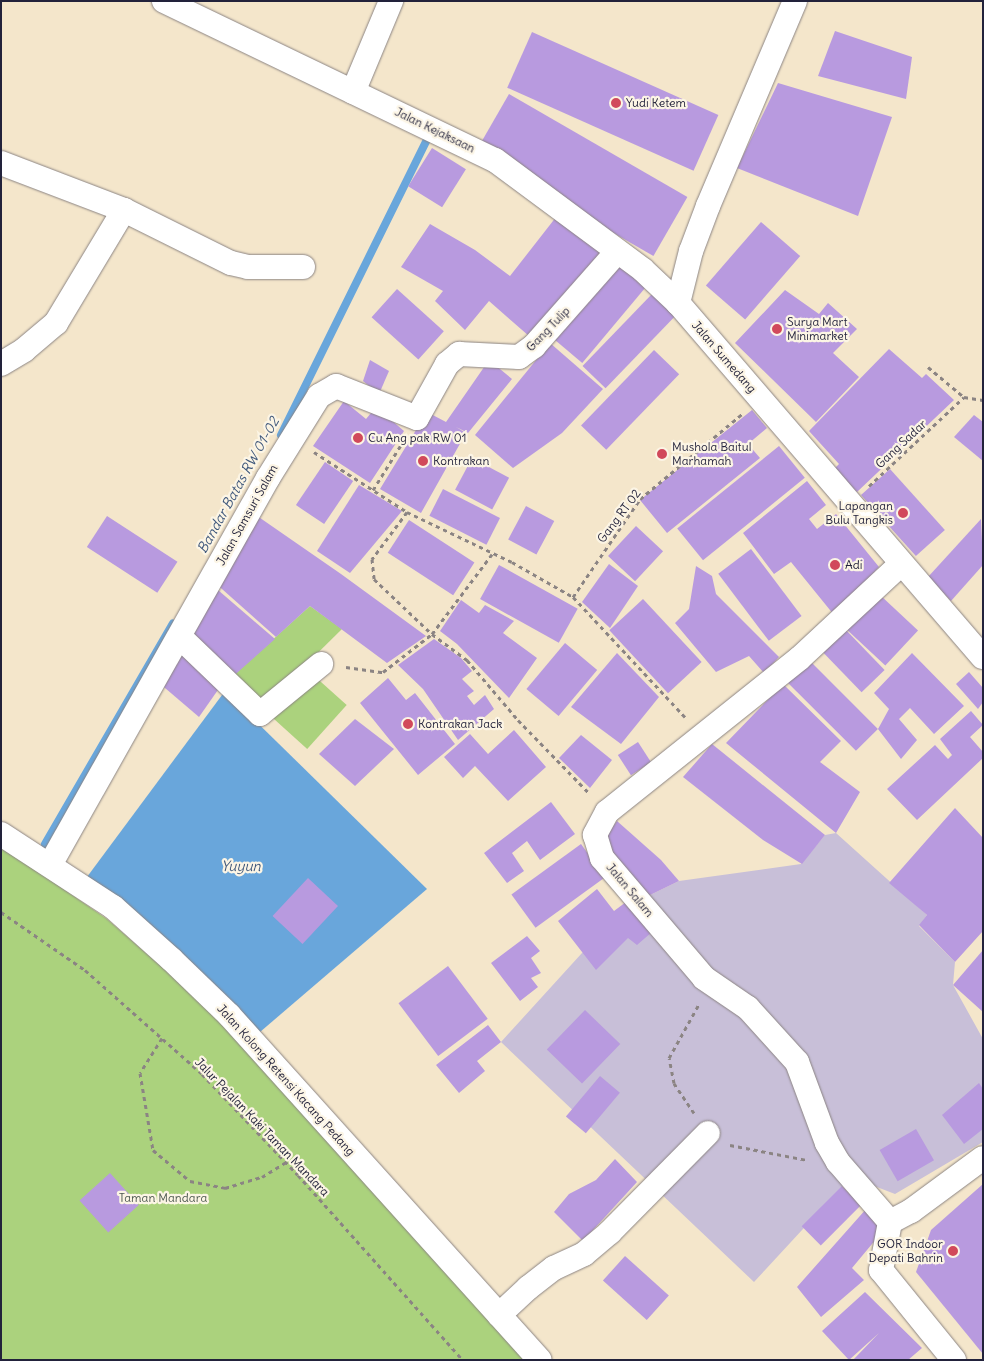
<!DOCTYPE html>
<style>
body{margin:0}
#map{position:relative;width:984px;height:1361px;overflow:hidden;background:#f4e6cb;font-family:Delius,sans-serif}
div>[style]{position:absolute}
.industrial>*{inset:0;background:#c8bfd8}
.green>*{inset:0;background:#abd27d;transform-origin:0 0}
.water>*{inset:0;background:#69a6db}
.stream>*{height:8px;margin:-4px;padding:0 4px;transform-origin:4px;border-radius:4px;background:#69a6db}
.building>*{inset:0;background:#b89adf;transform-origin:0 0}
.path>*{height:3px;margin-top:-1.5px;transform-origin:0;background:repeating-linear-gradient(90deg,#8b8483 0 4px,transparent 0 8px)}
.roads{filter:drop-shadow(0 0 1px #8b8483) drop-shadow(0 0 1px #8b8483)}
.minor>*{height:24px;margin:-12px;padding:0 12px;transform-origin:12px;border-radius:12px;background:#fff}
.dots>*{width:14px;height:14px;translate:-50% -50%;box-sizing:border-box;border:2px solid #fcf5e5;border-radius:50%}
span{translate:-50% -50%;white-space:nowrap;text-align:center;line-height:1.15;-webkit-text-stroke:4.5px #fcf5e5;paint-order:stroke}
.poi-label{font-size:12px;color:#22223b}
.left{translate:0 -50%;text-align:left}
.right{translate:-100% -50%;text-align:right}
.street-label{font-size:12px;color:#22223b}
.park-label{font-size:12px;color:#4b574f}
.water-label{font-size:14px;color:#3e577b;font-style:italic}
.frame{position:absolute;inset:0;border:2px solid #22223b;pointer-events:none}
</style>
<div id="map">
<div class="industrial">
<i style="clip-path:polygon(836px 833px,927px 915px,919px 926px,955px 962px,953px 985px,983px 1039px,983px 1142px,895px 1194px,851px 1177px,754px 1282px,501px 1042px,582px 953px,646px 897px,679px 881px,801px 864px,825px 835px)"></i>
</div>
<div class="green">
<i style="clip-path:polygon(310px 606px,342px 629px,261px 709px,230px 678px)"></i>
<i style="left:311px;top:673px;width:48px;height:59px;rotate:42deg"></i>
<i style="clip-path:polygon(1px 846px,107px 919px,201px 1001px,528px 1360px,1px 1360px)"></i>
</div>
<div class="water">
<i style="clip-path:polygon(225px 691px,427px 889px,260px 1032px,84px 881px)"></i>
</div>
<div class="stream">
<i style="left:281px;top:435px;width:338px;rotate:-63.7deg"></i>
<i style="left:45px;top:844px;width:255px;rotate:-59.9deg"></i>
</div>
<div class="building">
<i style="clip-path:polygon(835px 31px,912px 57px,906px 99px,818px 76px)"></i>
<i style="left:532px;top:32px;width:204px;height:61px;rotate:24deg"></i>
<i style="clip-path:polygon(778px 83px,892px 117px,858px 216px,737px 168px)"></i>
<i style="left:509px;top:94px;width:206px;height:68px;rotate:30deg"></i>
<i style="left:432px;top:148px;width:40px;height:45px;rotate:32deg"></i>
<i style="clip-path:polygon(560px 212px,611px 254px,537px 343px,489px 301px,465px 330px,435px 301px,443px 291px,401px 267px,430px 224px,475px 250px,510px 276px)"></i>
<i style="left:761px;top:222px;width:52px;height:84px;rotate:41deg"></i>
<i style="left:616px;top:262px;width:39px;height:99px;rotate:40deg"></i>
<i style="left:397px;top:289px;width:63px;height:38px;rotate:42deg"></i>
<i style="clip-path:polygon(785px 290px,819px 314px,828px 303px,857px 329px,833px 353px,859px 377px,816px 422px,735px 343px)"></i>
<i style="left:652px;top:294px;width:32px;height:100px;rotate:44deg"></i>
<i style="clip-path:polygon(550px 343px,603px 389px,562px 433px,513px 468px,475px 435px)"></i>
<i style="clip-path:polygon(889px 349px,922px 378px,926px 374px,954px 400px,857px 492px,833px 470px,839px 464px,809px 431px)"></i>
<i style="left:654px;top:350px;width:35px;height:105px;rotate:44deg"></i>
<i style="clip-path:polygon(370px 360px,389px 371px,379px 394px,363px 381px)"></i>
<i style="clip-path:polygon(489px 360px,512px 379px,468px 433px,456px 427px,466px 433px,421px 513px,380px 489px,427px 412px,446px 422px)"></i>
<i style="clip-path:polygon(344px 401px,366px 419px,376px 407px,404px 431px,370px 483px,313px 446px)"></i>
<i style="clip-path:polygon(752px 410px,767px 428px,748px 444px,760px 458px,667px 533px,640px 500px)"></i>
<i style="clip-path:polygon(974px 415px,983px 422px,983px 461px,954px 437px)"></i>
<i style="left:779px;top:446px;width:41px;height:131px;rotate:51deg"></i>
<i style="left:472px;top:458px;width:42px;height:36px;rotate:28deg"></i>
<i style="left:325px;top:462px;width:34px;height:52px;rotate:34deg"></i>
<i style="left:890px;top:469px;width:82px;height:39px;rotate:48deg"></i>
<i style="clip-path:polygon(807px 481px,826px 505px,809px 519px,817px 529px,836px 514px,879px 567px,834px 615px,791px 562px,774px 574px,743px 533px)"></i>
<i style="clip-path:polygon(359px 485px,402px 511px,350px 573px,317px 551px)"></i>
<i style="left:443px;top:489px;width:64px;height:30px;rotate:27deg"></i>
<i style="left:526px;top:506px;width:32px;height:38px;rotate:28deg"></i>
<i style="clip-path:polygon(253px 513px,341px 574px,426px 636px,387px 663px,310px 606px,276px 637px,213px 581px)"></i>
<i style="left:107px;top:516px;width:84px;height:37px;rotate:33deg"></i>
<i style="clip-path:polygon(981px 519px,983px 565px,951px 601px,928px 577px)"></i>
<i style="left:409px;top:520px;width:78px;height:39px;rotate:33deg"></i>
<i style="left:636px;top:526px;width:37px;height:41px;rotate:43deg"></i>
<i style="left:751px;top:549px;width:84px;height:41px;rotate:53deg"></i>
<i style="clip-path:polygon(609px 564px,638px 586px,610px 628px,582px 602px)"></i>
<i style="left:499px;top:565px;width:90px;height:39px;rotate:29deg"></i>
<i style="clip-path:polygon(696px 566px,712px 576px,716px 594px,779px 657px,764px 673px,749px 656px,716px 672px,675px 623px,689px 609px)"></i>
<i style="clip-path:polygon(211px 584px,275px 639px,229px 680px,180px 637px)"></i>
<i style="left:880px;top:595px;width:52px;height:48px;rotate:43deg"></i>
<i style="left:643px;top:599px;width:86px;height:46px;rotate:47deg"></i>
<i style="clip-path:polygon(461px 600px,479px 613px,485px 605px,514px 621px,503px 633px,537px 658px,509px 698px,457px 644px,440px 631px)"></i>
<i style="left:845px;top:629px;width:57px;height:32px;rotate:46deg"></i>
<i style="clip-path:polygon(434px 639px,461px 658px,472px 671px,462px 679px,474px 691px,467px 696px,474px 705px,485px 695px,494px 709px,458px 740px,423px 689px,398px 665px)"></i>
<i style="left:565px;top:643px;width:42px;height:60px;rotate:40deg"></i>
<i style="clip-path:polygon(180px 646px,220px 687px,199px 717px,158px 682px)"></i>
<i style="clip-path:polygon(617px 653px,659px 697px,621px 744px,571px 707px)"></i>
<i style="clip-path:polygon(912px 653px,964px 706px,934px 734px,910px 708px,899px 719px,917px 740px,901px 759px,878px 729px,889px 709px,874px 693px)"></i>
<i style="left:810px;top:661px;width:96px;height:31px;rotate:45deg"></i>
<i style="clip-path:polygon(969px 672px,983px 688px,983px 702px,978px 709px,956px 684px)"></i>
<i style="clip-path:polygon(388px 678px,406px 700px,415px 693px,455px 744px,418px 775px,360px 703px)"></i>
<i style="clip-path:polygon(783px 684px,841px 741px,820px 762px,860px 792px,836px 833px,726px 743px)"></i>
<i style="clip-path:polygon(971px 711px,983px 725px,970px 737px,983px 752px,983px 758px,917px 820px,887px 789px,935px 745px,948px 759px,952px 755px,940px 739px)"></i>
<i style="clip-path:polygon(355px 719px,394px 749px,355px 786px,319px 754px)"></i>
<i style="clip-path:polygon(514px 730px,546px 767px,508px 801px,475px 766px,463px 778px,444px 757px,470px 734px,488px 754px)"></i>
<i style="clip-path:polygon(581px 735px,612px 760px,590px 788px,559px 758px)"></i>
<i style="left:638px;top:742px;width:24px;height:24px;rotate:57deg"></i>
<i style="clip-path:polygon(712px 744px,825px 835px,802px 864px,763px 840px,683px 777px)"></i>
<i style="clip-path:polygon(551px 802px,575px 834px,540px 860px,527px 841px,512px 853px,524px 871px,507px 883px,484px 853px)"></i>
<i style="clip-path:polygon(955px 808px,983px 838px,983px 931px,955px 962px,919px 925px,927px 915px,889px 883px)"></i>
<i style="clip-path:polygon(617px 821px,661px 860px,679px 881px,646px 897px,603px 840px)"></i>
<i style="left:581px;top:844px;width:41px;height:86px;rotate:54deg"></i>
<i style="left:308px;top:878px;width:41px;height:52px;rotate:43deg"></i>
<i style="clip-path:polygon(597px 889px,614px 911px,626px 902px,652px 932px,637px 945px,628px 938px,596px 970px,558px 921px)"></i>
<i style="clip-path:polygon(527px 936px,540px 951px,531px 958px,541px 973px,531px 978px,538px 987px,520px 1001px,491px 963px)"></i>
<i style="clip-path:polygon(983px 950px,983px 1012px,953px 985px)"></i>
<i style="left:448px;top:966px;width:66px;height:62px;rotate:53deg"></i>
<i style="left:585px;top:1010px;width:49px;height:55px;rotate:44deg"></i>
<i style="clip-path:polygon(488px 1025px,501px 1042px,477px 1061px,485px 1071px,459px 1093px,436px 1065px)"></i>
<i style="left:600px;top:1076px;width:26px;height:53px;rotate:40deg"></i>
<i style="clip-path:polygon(979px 1083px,983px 1089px,983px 1129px,964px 1144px,942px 1115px)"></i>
<i style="left:916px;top:1129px;width:36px;height:42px;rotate:60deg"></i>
<i style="clip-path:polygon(615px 1159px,637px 1182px,583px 1241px,554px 1212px,569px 1194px,596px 1180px)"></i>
<i style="left:110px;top:1173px;width:43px;height:41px;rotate:48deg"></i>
<i style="clip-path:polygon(983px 1184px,983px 1354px,916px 1272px,931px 1230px)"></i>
<i style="left:842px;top:1186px;width:27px;height:57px;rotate:45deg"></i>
<i style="clip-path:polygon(867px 1208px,887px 1226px,852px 1268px,864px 1280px,821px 1317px,797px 1287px)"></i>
<i style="left:625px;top:1256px;width:59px;height:33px;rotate:42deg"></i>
<i style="clip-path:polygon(865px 1292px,922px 1348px,908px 1360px,853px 1360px,879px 1333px,849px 1360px,822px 1331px)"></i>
</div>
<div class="path">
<i style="left:928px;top:367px;width:47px;rotate:39.8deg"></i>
<i style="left:964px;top:397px;width:19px;rotate:9deg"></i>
<i style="left:314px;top:452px;width:111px;rotate:32.8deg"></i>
<i style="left:407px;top:512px;width:116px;rotate:25.5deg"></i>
<i style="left:512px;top:562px;width:70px;rotate:29.8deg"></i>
<i style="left:869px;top:486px;width:130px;rotate:-43.1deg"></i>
<i style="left:373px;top:490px;width:59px;rotate:-58.2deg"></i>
<i style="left:407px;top:512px;width:59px;rotate:126.7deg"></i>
<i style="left:372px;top:559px;width:20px;rotate:84deg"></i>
<i style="left:374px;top:579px;width:80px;rotate:43.5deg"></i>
<i style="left:432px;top:634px;width:100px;rotate:-53.1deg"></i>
<i style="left:346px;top:667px;width:37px;rotate:8deg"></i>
<i style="left:383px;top:672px;width:62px;rotate:-37.8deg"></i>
<i style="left:432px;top:634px;width:44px;rotate:36.6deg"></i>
<i style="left:467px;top:660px;width:79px;rotate:49.6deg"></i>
<i style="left:518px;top:720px;width:102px;rotate:45.8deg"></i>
<i style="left:685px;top:717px;width:164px;rotate:-133deg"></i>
<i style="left:573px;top:597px;width:119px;rotate:-55.6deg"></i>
<i style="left:640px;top:499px;width:133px;rotate:-39.8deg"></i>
<i style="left:1px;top:912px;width:102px;rotate:34.6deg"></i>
<i style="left:85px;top:970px;width:157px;rotate:41.6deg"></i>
<i style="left:202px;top:1074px;width:139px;rotate:46.5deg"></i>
<i style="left:298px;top:1175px;width:248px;rotate:48.3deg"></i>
<i style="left:162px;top:1038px;width:41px;rotate:122.2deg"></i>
<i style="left:140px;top:1073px;width:78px;rotate:80.4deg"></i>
<i style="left:153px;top:1150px;width:48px;rotate:40deg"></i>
<i style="left:190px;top:1181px;width:36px;rotate:11deg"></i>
<i style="left:225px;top:1188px;width:39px;rotate:-17deg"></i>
<i style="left:262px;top:1177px;width:28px;rotate:-32deg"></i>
<i style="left:694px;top:1113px;width:36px;rotate:-124deg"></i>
<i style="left:674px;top:1083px;width:25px;rotate:-101deg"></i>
<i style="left:669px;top:1058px;width:62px;rotate:-60.9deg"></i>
<i style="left:730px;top:1145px;width:78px;rotate:11deg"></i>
</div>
<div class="roads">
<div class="minor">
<i style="left:164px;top:1px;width:367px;rotate:25.7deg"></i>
<i style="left:495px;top:160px;width:184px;rotate:36.6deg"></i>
<i style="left:643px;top:270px;width:48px;rotate:43.3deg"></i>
<i style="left:795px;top:1px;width:223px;rotate:113deg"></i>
<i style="left:708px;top:206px;width:48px;rotate:110.7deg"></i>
<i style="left:691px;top:251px;width:54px;rotate:104deg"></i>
<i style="left:678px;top:303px;width:467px;rotate:49.3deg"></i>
<i style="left:353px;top:92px;width:99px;rotate:-67.3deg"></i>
<i style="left:1px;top:163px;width:132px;rotate:20.9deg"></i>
<i style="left:124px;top:210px;width:119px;rotate:26.4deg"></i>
<i style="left:231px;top:263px;width:17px;rotate:13deg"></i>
<i style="left:248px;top:267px;width:55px"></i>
<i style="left:1px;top:364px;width:27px;rotate:-31deg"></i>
<i style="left:24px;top:350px;width:42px;rotate:-40.2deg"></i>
<i style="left:56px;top:323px;width:132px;rotate:-59deg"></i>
<i style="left:901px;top:564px;width:138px;rotate:137.1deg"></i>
<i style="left:800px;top:658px;width:247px;rotate:141.4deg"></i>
<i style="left:607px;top:812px;width:26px;rotate:118deg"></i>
<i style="left:595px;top:835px;width:24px;rotate:73deg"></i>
<i style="left:602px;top:858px;width:157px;rotate:49.6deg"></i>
<i style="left:704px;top:978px;width:53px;rotate:34.3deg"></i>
<i style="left:748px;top:1008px;width:73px;rotate:47.8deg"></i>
<i style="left:797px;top:1062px;width:86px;rotate:69.7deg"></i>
<i style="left:827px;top:1143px;width:22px;rotate:60deg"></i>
<i style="left:838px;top:1162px;width:79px;rotate:49.1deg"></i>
<i style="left:890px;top:1222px;width:49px;rotate:100.6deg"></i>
<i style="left:881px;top:1270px;width:116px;rotate:51deg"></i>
<i style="left:180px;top:637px;width:111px;rotate:43.9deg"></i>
<i style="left:260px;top:714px;width:79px;rotate:-39.3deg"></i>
<i style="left:1px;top:834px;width:134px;rotate:33.1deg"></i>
<i style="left:113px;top:907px;width:79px;rotate:41.9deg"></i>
<i style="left:172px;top:960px;width:79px;rotate:44deg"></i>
<i style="left:229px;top:1015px;width:464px;rotate:48deg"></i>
<i style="left:50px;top:865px;width:444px;rotate:-60.6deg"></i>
<i style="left:268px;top:478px;width:97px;rotate:-58.1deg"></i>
<i style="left:319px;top:396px;width:20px;rotate:-30deg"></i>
<i style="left:336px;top:386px;width:87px;rotate:21.6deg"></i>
<i style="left:417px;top:418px;width:62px;rotate:-60.9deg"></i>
<i style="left:447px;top:364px;width:16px;rotate:-40deg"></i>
<i style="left:459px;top:354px;width:60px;rotate:2.9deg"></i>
<i style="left:519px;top:357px;width:19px;rotate:-36deg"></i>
<i style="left:534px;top:346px;width:125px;rotate:-48.6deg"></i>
<i style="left:890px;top:1222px;width:24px;rotate:-28deg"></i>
<i style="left:911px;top:1211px;width:89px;rotate:-36.4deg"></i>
<i style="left:499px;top:1315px;width:40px;rotate:-43deg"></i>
<i style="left:528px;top:1288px;width:33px;rotate:-38deg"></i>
<i style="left:554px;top:1268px;width:33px;rotate:-25deg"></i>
<i style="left:584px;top:1254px;width:34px;rotate:-40deg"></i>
<i style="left:610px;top:1232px;width:139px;rotate:-45.3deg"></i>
</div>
</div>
<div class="dots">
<i style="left:616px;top:103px;background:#d1495b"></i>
<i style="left:777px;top:329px;background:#d1495b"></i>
<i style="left:358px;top:438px;background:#d1495b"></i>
<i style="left:662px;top:454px;background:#d1495b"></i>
<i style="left:423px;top:461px;background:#d1495b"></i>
<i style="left:903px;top:513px;background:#d1495b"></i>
<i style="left:835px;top:565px;background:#d1495b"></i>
<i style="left:408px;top:724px;background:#d1495b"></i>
<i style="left:953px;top:1251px;background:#d1495b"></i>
</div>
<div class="poi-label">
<span class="left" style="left:626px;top:103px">Yudi Ketem</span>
<span class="left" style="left:787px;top:329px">Surya Mart<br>Minimarket</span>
<span class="left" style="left:368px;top:438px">Cu Ang pak RW 01</span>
<span class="left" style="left:672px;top:454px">Mushola Baitul<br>Marhamah</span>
<span class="left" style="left:433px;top:461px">Kontrakan</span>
<span class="right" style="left:893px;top:513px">Lapangan<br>Bulu Tangkis</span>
<span class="left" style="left:845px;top:565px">Adi</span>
<span class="left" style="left:418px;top:724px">Kontrakan Jack</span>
<span class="right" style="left:943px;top:1251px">GOR Indoor<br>Depati Bahrin</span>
</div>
<div class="street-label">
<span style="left:435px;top:130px;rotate:26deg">Jalan Kejaksaan</span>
<span style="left:548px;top:329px;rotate:-46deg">Gang Tulip</span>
<span style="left:724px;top:357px;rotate:49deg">Jalan Sumedang</span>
<span style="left:901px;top:444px;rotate:-43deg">Gang Sadar</span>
<span style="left:247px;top:515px;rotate:-61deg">Jalan Samsuri Salam</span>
<span style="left:619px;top:516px;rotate:-53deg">Gang RT 02</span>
<span style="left:630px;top:890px;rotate:50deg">Jalan Salam</span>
<span style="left:286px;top:1080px;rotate:48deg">Jalan Kolong Retensi Kacang Pedang</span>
<span style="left:262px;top:1127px;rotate:46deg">Jalur Pejalan Kaki Taman Mandara</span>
</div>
<div class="park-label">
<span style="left:163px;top:1198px">Taman Mandara</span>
</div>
<div class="water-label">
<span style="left:238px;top:485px;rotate:-61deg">Bandar Batas RW 01-02</span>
<span style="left:241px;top:866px">Yuyun</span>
</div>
<div class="frame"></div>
</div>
